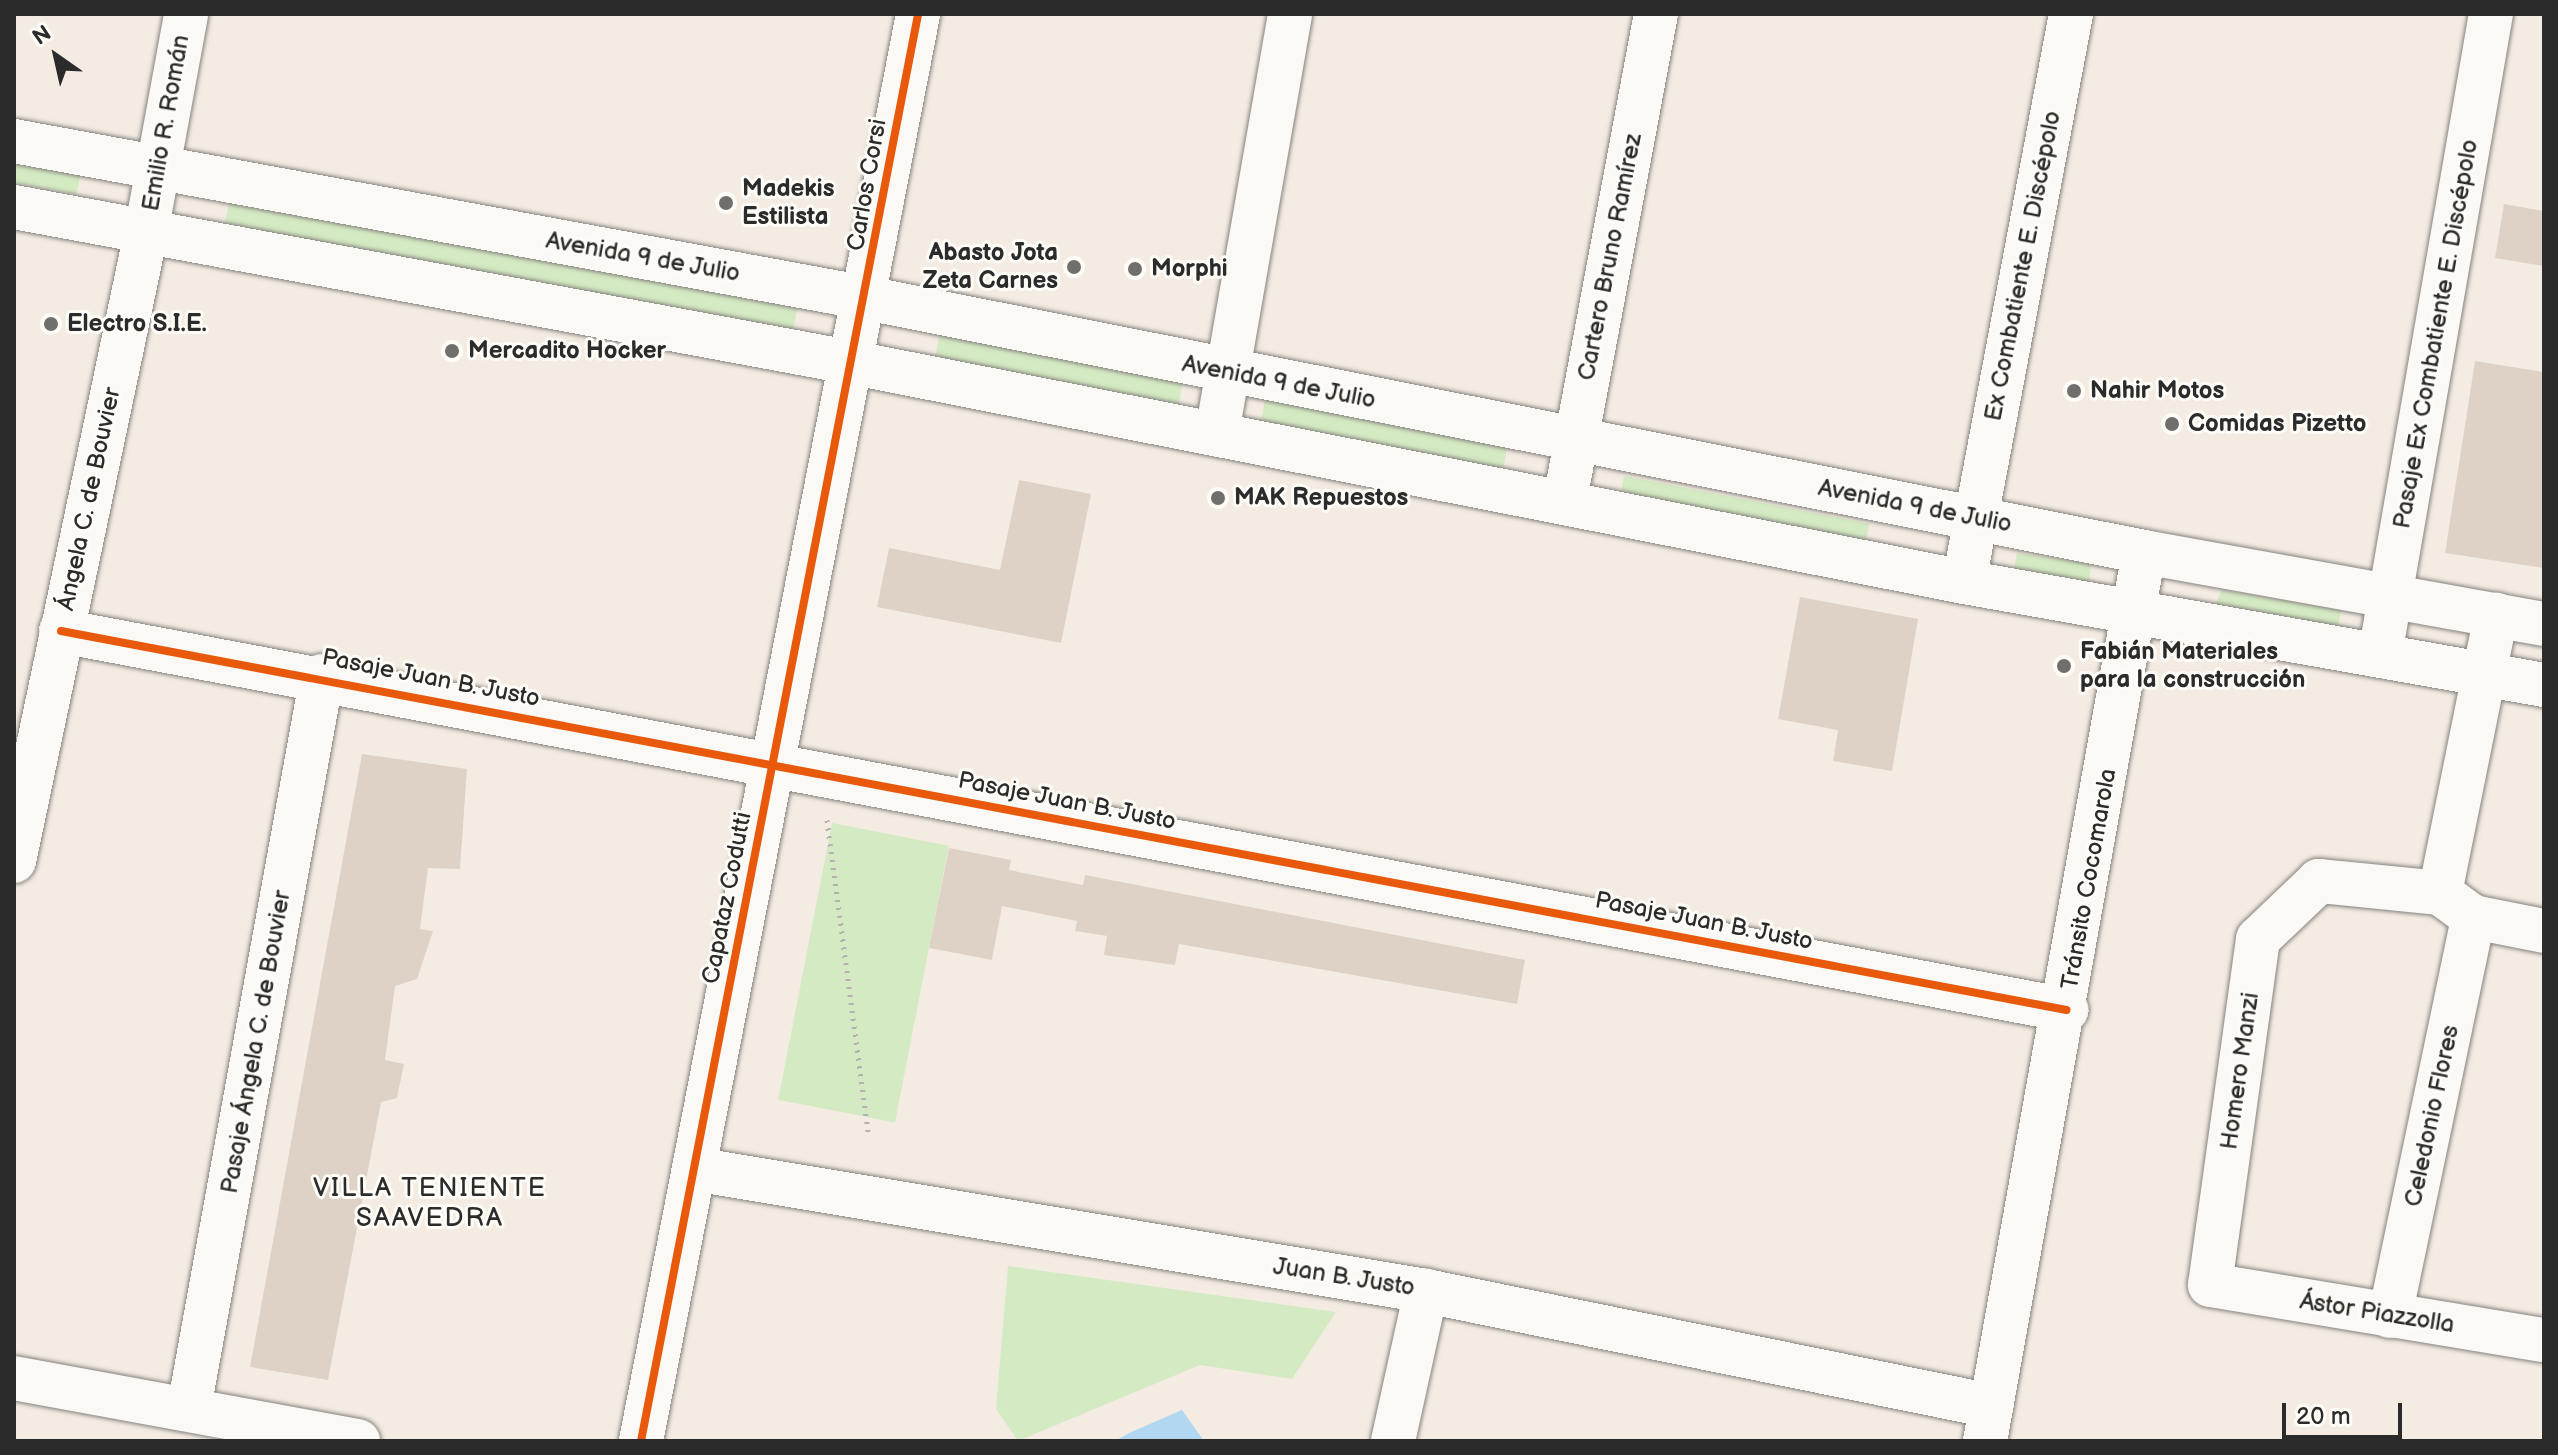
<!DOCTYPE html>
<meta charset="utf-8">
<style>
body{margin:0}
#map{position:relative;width:2558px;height:1455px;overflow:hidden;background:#f4ece3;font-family:"Balsamiq Sans",sans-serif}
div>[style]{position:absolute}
.green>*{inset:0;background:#d4eac3;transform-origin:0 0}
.water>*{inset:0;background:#b2d7f0}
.building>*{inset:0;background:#ded2c7}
.path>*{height:5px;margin-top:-2.5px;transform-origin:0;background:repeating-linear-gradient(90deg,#b3b1af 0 2px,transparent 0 8px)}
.roads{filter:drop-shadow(0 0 2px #85827e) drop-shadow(0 0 2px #85827e)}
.street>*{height:44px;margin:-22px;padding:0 22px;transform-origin:22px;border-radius:22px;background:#faf9f6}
.secondary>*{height:44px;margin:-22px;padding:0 22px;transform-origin:22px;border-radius:22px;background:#faf9f6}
.primary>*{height:44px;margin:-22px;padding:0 22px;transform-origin:22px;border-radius:22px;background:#faf9f6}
.cycleway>*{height:8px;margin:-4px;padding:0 4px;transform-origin:4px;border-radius:4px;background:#e8590c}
.dots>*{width:22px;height:22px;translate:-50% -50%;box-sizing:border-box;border:4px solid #fdfcf7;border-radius:50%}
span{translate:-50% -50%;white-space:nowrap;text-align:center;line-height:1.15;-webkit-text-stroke:6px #fdfcf7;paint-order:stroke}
.street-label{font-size:24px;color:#2b2b2b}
.poi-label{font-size:24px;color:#2b2b2b;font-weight:700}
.left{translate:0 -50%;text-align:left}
.right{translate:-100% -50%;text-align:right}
.neighbourhood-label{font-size:26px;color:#2b2b2b;letter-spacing:2px}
.frame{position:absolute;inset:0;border:16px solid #2b2b2b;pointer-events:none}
.north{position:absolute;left:16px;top:16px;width:80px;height:80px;-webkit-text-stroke:6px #fdfcf7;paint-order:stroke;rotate:326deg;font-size:22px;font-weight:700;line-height:32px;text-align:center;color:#2b2b2b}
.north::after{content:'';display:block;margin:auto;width:28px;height:36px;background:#2b2b2b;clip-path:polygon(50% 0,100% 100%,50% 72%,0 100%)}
.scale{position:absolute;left:2282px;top:1403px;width:120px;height:36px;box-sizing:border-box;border:4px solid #2b2b2b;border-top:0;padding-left:10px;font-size:24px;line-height:28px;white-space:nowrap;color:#2b2b2b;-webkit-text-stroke:6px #fdfcf7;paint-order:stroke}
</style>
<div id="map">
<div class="green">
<i style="left:14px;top:155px;width:69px;height:27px;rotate:11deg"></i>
<i style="left:230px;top:198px;width:578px;height:26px;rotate:11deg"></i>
<i style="left:940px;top:332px;width:248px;height:26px;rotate:11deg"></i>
<i style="left:1265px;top:399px;width:247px;height:27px;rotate:11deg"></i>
<i style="left:1624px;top:476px;width:250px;height:18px;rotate:11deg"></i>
<i style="clip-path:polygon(2017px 553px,2091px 564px,2089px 582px,2014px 568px)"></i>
<i style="clip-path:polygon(2222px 590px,2341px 610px,2338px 630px,2215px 606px)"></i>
<i style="left:832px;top:823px;width:119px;height:282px;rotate:11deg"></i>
<i style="clip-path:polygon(1008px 1266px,1336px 1312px,1292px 1379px,1200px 1365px,1018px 1441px,996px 1409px)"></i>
</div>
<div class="water">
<i style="clip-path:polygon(1182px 1410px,1204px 1441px,1115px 1441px,1129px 1433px)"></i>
</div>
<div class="building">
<i style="clip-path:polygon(2504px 204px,2544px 211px,2544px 266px,2495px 258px)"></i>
<i style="clip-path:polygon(2475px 361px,2544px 372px,2544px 568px,2445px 553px)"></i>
<i style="clip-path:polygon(1019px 480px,1091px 494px,1061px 643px,877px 607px,889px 548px,1000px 570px)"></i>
<i style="clip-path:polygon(1800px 597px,1918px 619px,1892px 771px,1833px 761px,1838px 730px,1778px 719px)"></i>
<i style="clip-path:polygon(362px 754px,467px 769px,460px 869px,428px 868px,420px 929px,433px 931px,417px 979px,395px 986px,385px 1060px,404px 1064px,397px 1098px,381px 1102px,328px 1380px,250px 1367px)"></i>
<i style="clip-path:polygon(949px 848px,1011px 860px,1009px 870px,1083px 885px,1085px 875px,1525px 960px,1517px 1004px,1179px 944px,1175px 965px,1104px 955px,1107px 936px,1075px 931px,1077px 921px,1002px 906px,992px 960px,929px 948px)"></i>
</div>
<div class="path">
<i style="left:827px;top:820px;width:316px;rotate:82.5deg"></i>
</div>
<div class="roads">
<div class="street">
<i style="left:1217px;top:433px;width:425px;rotate:-80.1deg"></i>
<i style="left:1565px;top:500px;width:494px;rotate:-79.4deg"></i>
<i style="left:1964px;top:582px;width:578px;rotate:-79.33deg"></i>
<i style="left:61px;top:631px;width:2041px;rotate:10.7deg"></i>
<i style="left:2380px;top:655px;width:651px;rotate:-80.18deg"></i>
<i style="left:14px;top:861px;width:642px;rotate:-78.13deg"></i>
<i style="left:2440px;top:893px;width:284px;rotate:-78.6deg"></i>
<i style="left:2544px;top:931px;width:72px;rotate:-168.8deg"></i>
<i style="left:2473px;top:917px;width:41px;rotate:-144deg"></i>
<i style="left:2440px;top:893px;width:122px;rotate:-174.3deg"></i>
<i style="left:2319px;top:881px;width:84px;rotate:136.4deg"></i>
<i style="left:2258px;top:939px;width:349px;rotate:97.9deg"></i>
<i style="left:2210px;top:1285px;width:338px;rotate:9.4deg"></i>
<i style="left:694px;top:1169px;width:742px;rotate:9.46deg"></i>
<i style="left:1426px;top:1291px;width:577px;rotate:11.5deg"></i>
<i style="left:2390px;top:1316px;width:408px;rotate:-78.2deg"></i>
<i style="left:14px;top:1378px;width:350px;rotate:10.4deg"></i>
<i style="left:189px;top:1408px;width:744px;rotate:-79.7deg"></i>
<i style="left:641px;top:1441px;width:1454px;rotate:-79.01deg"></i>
<i style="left:1393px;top:1441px;width:154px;rotate:-77.6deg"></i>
</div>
<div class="secondary">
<i style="left:146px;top:233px;width:223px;rotate:-79.6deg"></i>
<i style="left:1985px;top:1441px;width:903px;rotate:-79.86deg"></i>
</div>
<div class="primary">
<i style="left:14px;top:141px;width:866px;rotate:10.44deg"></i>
<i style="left:866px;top:298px;width:1303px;rotate:11.24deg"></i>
<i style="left:2144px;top:552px;width:406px;rotate:10.2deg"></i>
<i style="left:14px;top:207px;width:849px;rotate:10.52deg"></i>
<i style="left:849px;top:362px;width:1136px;rotate:11.16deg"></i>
<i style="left:1964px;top:582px;width:589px;rotate:10.07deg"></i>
</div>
</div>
<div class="cycleway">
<i style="left:61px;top:631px;width:2041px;rotate:10.7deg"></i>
<i style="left:641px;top:1441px;width:1454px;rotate:-79.01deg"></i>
</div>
<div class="dots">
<i style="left:726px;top:203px;background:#716f6b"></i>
<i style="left:1074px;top:267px;background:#716f6b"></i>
<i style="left:1135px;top:269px;background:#716f6b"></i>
<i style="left:51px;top:324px;background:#716f6b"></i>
<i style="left:452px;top:351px;background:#716f6b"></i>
<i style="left:2074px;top:391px;background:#716f6b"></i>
<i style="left:2172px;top:424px;background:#716f6b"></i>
<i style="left:1218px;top:498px;background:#716f6b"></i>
<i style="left:2064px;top:666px;background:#716f6b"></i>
</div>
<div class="street-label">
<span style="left:166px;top:123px;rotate:-80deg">Emilio R. Román</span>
<span style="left:867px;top:185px;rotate:-80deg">Carlos Corsi</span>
<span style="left:643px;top:257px;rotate:10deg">Avenida 9 de Julio</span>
<span style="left:1610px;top:257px;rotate:-79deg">Cartero Bruno Ramírez</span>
<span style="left:2023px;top:266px;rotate:-79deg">Ex Combatiente E. Discépolo</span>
<span style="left:2436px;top:334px;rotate:-80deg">Pasaje Ex Combatiente E. Discépolo</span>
<span style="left:1279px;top:382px;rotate:11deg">Avenida 9 de Julio</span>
<span style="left:89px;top:499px;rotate:-78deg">Ángela C. de Bouvier</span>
<span style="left:1915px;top:506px;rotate:11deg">Avenida 9 de Julio</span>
<span style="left:431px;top:678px;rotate:11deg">Pasaje Juan B. Justo</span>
<span style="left:1067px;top:801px;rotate:11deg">Pasaje Juan B. Justo</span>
<span style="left:2089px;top:879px;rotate:-80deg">Tránsito Cocomarola</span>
<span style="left:727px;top:898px;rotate:-79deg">Capataz Codutti</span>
<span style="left:1704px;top:921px;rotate:11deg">Pasaje Juan B. Justo</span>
<span style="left:256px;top:1042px;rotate:-80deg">Pasaje Ángela C. de Bouvier</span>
<span style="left:2240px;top:1071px;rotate:-82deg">Homero Manzi</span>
<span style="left:2432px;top:1116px;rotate:-78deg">Celedonio Flores</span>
<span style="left:1344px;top:1277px;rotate:9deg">Juan B. Justo</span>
<span style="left:2377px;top:1313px;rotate:9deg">Ástor Piazzolla</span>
</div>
<div class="poi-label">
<span class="left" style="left:742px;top:203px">Madekis<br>Estilista</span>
<span class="right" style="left:1058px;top:267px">Abasto Jota<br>Zeta Carnes</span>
<span class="left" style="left:1151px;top:269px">Morphi</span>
<span class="left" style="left:67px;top:324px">Electro S.I.E.</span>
<span class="left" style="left:468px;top:351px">Mercadito Hocker</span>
<span class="left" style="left:2090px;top:391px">Nahir Motos</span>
<span class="left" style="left:2188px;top:424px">Comidas Pizetto</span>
<span class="left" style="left:1234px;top:498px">MAK Repuestos</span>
<span class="left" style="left:2080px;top:666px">Fabián Materiales<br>para la construcción</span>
</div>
<div class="neighbourhood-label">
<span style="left:430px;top:1204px">VILLA TENIENTE<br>SAAVEDRA</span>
</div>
<div class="frame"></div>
<div class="north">N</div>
<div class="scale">20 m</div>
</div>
